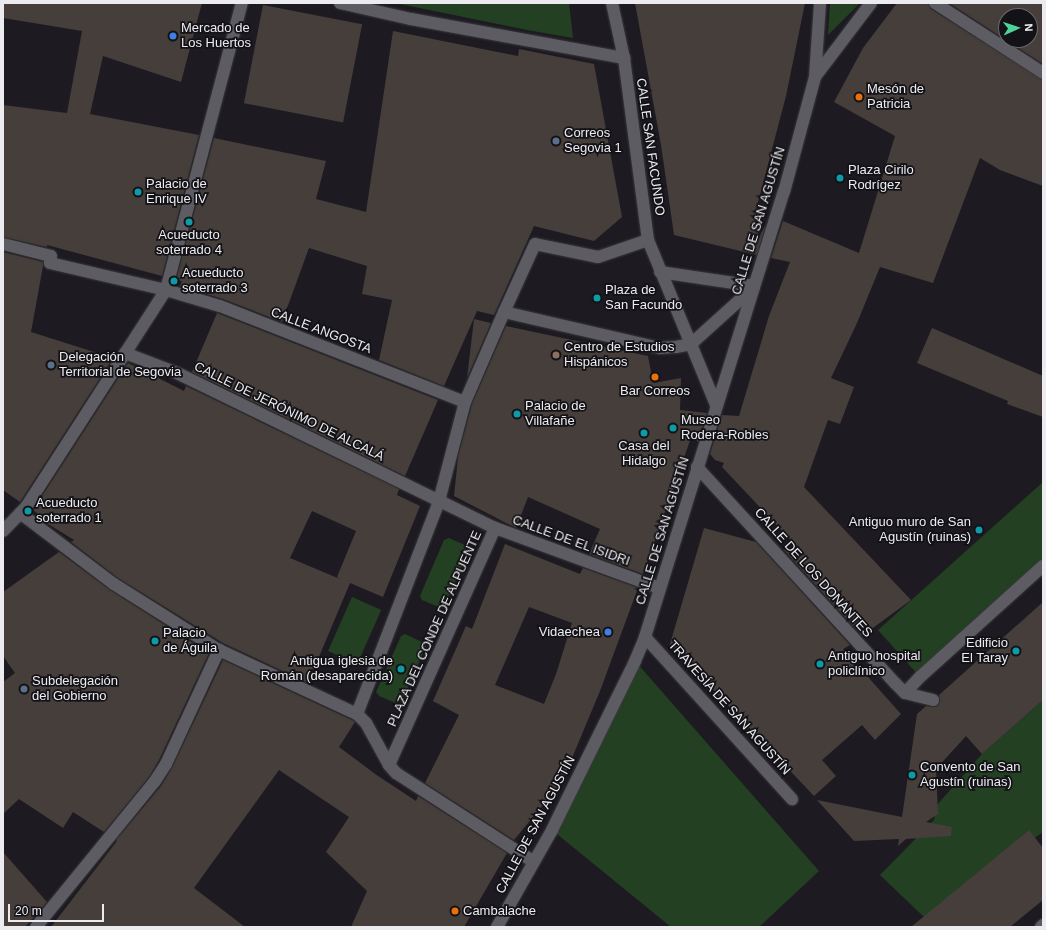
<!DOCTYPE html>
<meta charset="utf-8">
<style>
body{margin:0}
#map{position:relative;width:1046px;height:930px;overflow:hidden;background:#1d1b21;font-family:Helvetica,sans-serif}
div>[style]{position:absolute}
.green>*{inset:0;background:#234022;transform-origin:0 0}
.building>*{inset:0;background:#453e3a;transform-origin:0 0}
.roads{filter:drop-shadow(0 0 1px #39383c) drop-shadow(0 0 1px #39383c)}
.street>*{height:12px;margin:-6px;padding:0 6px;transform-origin:6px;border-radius:6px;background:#5e5c63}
.dots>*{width:11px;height:11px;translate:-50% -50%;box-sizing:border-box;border:2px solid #131217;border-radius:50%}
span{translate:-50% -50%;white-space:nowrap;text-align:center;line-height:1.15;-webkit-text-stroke:3.5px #131217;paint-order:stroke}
.poi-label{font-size:13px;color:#ecebef}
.left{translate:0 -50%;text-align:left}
.right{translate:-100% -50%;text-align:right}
.street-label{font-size:13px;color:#ecebef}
.frame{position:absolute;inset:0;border:4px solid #ecebef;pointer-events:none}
.north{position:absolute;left:998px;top:8px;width:40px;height:40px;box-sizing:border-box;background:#131217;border:1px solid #6a696d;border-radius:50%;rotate:87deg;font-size:11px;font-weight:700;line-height:16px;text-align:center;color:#ecebef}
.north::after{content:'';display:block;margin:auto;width:14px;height:18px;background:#4fd399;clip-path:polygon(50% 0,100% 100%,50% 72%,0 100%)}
.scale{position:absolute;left:8px;top:904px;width:96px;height:18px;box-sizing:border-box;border:2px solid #ecebef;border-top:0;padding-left:5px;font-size:12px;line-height:14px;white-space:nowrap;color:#ecebef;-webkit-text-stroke:3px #131217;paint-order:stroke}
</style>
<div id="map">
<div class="green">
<i style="clip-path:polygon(395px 3px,569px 3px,573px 38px,527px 30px)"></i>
<i style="clip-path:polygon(830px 3px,860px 3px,828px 35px)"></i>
<i style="clip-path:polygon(1043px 482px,1043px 566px,920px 677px,878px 630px)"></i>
<i style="clip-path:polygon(449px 538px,467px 546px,469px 550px,445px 605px,441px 608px,422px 600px,420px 596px,444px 540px)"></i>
<i style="left:352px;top:597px;width:32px;height:59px;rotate:24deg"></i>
<i style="clip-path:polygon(405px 634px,424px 643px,426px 646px,402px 701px,398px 704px,379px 696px,376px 692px,401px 636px)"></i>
<i style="clip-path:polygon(635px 661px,819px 871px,759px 927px,671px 927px,552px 830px)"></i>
<i style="clip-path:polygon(1043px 700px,1043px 832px,924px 917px,880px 875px,934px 820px,937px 805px,982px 754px)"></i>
</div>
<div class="building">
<i style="clip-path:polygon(3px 3px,202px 3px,181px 82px,103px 56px,90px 114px,199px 135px,162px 276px,47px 245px,47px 247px,3px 237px,3px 105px,67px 113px,82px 31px,3px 18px)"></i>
<i style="clip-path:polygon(635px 3px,805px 3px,786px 96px,756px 210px,762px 213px,756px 243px,766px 224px,757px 255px,674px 235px,661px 145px)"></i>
<i style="clip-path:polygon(897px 3px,928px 3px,931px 9px,1043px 80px,1043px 186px,1000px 170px,980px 158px,933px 283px,880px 267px,857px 323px,831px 378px,854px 387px,840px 424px,828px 420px,804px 487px,911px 600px,862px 636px,783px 549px,805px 555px,722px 467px,724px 463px,715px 460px,710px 454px,722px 415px,739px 416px,769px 316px,790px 262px,771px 258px,783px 221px,859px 253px,895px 136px,834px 102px,863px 48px)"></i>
<i style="clip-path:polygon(evenodd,949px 3px,1043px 3px,1043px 64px,949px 3px,1006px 16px,1030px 16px,1030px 40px,1006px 40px,1006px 16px)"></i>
<i style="left:263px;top:5px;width:101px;height:100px;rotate:11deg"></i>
<i style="clip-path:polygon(393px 31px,518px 56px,519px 49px,594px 64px,622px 217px,594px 241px,534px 226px,494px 315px,477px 311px,444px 386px,379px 360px,392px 300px,362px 294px,367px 266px,309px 248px,282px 322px,223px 299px,180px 286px,182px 281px,176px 280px,214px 138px,326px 161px,316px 199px,366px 212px)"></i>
<i style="clip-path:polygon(3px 252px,43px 262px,43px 266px,31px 332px,113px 358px,20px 502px,3px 490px)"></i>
<i style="clip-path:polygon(217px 313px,438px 400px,405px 476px,192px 372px)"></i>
<i style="clip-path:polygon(474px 319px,491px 323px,467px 378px)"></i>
<i style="clip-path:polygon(506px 326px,648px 356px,653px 383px,681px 378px,680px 410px,707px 413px,698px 442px,692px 435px,643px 574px,589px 554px,600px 529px,528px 497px,516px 528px,454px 496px,458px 457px,472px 404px)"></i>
<i style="clip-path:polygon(932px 328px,1043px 376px,1043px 417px,1007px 404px,1008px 401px,917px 363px)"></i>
<i style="clip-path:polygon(evenodd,128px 363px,184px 391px,186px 386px,399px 489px,397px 495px,420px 506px,383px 597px,350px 583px,308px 683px,223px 643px,118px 578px,71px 542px,74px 540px,40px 519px,36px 516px,38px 514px,33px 510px,128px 363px,312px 511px,356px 531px,337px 577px,340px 579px,290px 558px,312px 511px)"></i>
<i style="clip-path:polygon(704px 528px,756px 542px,850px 645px,843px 649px,901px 714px,875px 740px,862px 725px,822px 760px,836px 776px,814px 796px,670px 644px)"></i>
<i style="clip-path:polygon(evenodd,505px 544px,580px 574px,583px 568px,638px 588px,600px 691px,562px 782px,514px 840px,425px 783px,459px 715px,433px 701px,466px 626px,472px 629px,505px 544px,529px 607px,572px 623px,556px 674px,544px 704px,495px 685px,529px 607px)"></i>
<i style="clip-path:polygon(59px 552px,110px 590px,209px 653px,159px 760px,149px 777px,104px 832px,73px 812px,63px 828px,19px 799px,3px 814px,3px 682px,15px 673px,3px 656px,3px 592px)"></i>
<i style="clip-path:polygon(1043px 602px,1043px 700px,982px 754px,966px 736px,936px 769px,938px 814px,926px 822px,952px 827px,951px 836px,906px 839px,898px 846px,899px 839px,854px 841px,817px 800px,902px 817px,917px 714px,926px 706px,935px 707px,938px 705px,940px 701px,939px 695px)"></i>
<i style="clip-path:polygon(223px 660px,354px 721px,355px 722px,339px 747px,378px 776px,416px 801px,418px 796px,507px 853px,464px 927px,351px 927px,367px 891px,326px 852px,349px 817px,279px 770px,194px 888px,245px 927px,51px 927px,117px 841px,116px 840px,161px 786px,172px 768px)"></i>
<i style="clip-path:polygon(1029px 830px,1043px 848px,1043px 900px,1010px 927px,911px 927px)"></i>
<i style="clip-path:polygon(3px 852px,47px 902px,25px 927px,3px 927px)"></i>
</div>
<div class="roads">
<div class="street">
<i style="left:340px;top:3px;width:73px;rotate:12.7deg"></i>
<i style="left:411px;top:19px;width:217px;rotate:10.4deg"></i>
<i style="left:612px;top:3px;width:56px;rotate:77.7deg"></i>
<i style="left:624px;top:58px;width:184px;rotate:82.5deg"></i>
<i style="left:648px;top:240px;width:178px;rotate:67.6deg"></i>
<i style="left:935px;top:3px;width:129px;rotate:32.9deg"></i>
<i style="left:815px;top:77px;width:93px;rotate:-52.9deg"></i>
<i style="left:648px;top:240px;width:53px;rotate:161.2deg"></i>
<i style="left:598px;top:257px;width:64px;rotate:-168.3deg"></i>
<i style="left:535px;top:244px;width:75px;rotate:114.5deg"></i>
<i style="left:504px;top:312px;width:160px;rotate:13deg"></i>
<i style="left:660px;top:348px;width:16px;rotate:-4deg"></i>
<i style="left:676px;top:347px;width:15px;rotate:-11deg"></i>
<i style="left:691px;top:344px;width:85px;rotate:-42.1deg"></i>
<i style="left:3px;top:244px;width:49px;rotate:14deg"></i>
<i style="left:51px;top:256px;width:7px;rotate:98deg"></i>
<i style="left:50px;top:263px;width:119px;rotate:13.1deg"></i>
<i style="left:166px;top:290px;width:56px;rotate:16.5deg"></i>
<i style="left:220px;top:306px;width:263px;rotate:21.4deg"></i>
<i style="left:660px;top:272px;width:95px;rotate:8.5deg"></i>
<i style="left:125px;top:353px;width:56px;rotate:21deg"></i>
<i style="left:177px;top:373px;width:354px;rotate:26deg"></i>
<i style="left:495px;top:528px;width:175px;rotate:20.1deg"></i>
<i style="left:697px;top:467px;width:293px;rotate:47.5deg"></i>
<i style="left:895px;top:683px;width:14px;rotate:45deg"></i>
<i style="left:905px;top:693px;width:29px;rotate:14deg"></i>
<i style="left:20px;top:513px;width:118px;rotate:37.1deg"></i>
<i style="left:114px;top:584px;width:124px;rotate:32.2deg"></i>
<i style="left:219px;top:650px;width:152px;rotate:24.9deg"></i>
<i style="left:357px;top:714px;width:13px;rotate:45deg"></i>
<i style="left:366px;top:723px;width:48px;rotate:61.3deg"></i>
<i style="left:389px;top:765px;width:11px;rotate:49deg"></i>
<i style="left:396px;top:773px;width:164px;rotate:32.8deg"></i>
<i style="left:3px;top:531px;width:33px;rotate:-46deg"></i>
<i style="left:26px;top:507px;width:258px;rotate:-57.2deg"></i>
<i style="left:166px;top:290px;width:297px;rotate:-75.2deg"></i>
<i style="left:645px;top:637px;width:219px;rotate:47.8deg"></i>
<i style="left:905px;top:693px;width:22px;rotate:-47deg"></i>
<i style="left:920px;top:677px;width:166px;rotate:-42.1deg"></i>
<i style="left:357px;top:714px;width:228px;rotate:-68.9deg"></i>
<i style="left:439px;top:501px;width:102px;rotate:-75.3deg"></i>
<i style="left:465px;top:402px;width:98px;rotate:-66.6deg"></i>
<i style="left:389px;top:765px;width:260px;rotate:-65.9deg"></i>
<i style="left:36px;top:927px;width:188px;rotate:-50.8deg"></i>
<i style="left:155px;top:781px;width:20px;rotate:-57deg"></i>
<i style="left:166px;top:764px;width:126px;rotate:-65.1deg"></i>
<i style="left:497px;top:927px;width:112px;rotate:-60.4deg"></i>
<i style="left:552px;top:830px;width:188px;rotate:-63.8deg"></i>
<i style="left:635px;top:661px;width:26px;rotate:-67deg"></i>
<i style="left:645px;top:637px;width:466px;rotate:-72.7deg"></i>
<i style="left:784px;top:192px;width:119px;rotate:-74.9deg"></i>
<i style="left:815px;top:77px;width:74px;rotate:-86.1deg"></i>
<i style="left:1041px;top:927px;width:3px;rotate:-45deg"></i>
</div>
</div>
<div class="dots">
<i style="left:173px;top:36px;background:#3f7fe0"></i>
<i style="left:859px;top:97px;background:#e8710a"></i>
<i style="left:556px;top:141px;background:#5c6f8a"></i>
<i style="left:840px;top:178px;background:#0f9aa8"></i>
<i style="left:138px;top:192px;background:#0f9aa8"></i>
<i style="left:189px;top:222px;background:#0f9aa8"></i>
<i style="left:174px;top:281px;background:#0f9aa8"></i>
<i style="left:597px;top:298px;background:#0f9aa8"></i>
<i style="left:556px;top:355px;background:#8d6e63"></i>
<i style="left:51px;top:365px;background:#5c6f8a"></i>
<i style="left:655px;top:377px;background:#e8710a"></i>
<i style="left:517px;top:414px;background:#0f9aa8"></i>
<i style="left:673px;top:428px;background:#0f9aa8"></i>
<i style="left:644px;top:433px;background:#0f9aa8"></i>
<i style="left:28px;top:511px;background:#0f9aa8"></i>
<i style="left:979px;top:530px;background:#0f9aa8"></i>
<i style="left:608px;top:632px;background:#3f7fe0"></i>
<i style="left:155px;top:641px;background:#0f9aa8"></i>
<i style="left:1016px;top:651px;background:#0f9aa8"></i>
<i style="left:820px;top:664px;background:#0f9aa8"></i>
<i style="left:401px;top:669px;background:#0f9aa8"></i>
<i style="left:24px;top:689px;background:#5c6f8a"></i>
<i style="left:912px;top:775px;background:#0f9aa8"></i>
<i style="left:455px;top:911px;background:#e8710a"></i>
</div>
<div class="poi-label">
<span class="left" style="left:181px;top:36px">Mercado de<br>Los Huertos</span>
<span class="left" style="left:867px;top:97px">Mesón de<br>Patricia</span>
<span class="left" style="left:564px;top:141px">Correos<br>Segovia 1</span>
<span class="left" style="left:848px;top:178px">Plaza Cirilo<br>Rodrígez</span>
<span class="left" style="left:146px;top:192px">Palacio de<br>Enrique IV</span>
<span style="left:189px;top:243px">Acueducto<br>soterrado 4</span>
<span class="left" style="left:182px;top:281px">Acueducto<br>soterrado 3</span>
<span class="left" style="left:605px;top:298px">Plaza de<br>San Facundo</span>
<span class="left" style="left:564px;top:355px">Centro de Estudios<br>Hispánicos</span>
<span class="left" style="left:59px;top:365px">Delegación<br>Territorial de Segovia</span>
<span style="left:655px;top:391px">Bar Correos</span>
<span class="left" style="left:525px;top:414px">Palacio de<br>Villafañe</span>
<span class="left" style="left:681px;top:428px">Museo<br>Rodera-Robles</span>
<span style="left:644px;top:454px">Casa del<br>Hidalgo</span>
<span class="left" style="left:36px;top:511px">Acueducto<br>soterrado 1</span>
<span class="right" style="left:971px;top:530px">Antiguo muro de San<br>Agustín (ruinas)</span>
<span class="right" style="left:600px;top:632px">Vidaechea</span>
<span class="left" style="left:163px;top:641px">Palacio<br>de Águila</span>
<span class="right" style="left:1008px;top:651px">Edificio<br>El Taray</span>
<span class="left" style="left:828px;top:664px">Antiguo hospital<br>policlínico</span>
<span class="right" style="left:393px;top:669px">Antigua iglesia de<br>Román (desaparecida)</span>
<span class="left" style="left:32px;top:689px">Subdelegación<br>del Gobierno</span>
<span class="left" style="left:920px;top:775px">Convento de San<br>Agustín (ruinas)</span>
<span class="left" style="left:463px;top:911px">Cambalache</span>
</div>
<div class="street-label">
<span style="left:650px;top:147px;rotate:82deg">CALLE SAN FACUNDO</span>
<span style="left:759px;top:221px;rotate:-73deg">CALLE DE SAN AGUSTÍN</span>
<span style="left:321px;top:331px;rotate:21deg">CALLE ANGOSTA</span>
<span style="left:289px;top:412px;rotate:26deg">CALLE DE JERÓNIMO DE ALCALÁ</span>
<span style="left:663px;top:531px;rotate:-73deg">CALLE DE SAN AGUSTÍN</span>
<span style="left:571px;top:541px;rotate:20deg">CALLE DE EL ISIDRI</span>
<span style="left:813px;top:573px;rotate:48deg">CALLE DE LOS DONANTES</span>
<span style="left:435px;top:629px;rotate:-66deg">PLAZA DEL CONDE DE ALPUENTE</span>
<span style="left:729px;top:708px;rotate:48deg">TRAVESÍA DE SAN AGUSTÍN</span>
<span style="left:536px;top:825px;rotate:-62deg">CALLE DE SAN AGUSTÍN</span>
</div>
<div class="frame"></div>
<div class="north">N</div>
<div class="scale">20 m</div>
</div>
